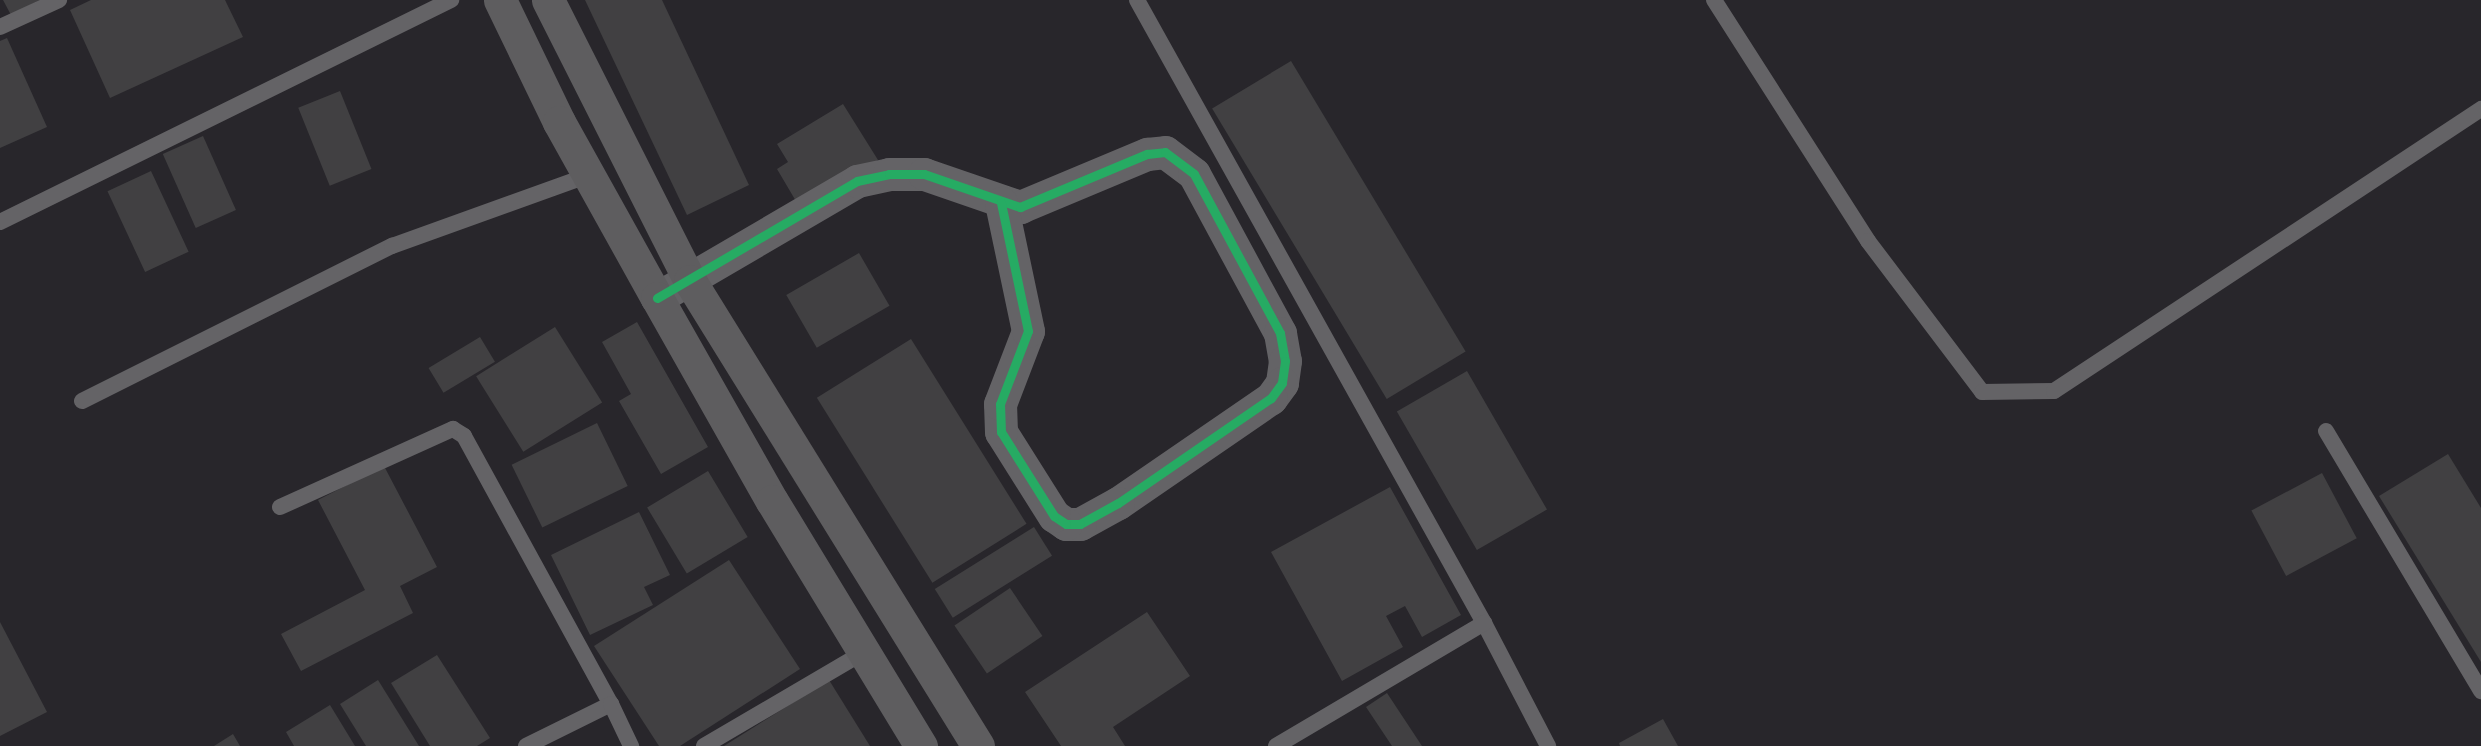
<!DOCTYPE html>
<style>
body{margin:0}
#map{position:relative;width:2481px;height:746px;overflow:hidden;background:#28262b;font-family:Roboto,sans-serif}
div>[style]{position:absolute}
.building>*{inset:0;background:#414042;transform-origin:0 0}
.service>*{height:16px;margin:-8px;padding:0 8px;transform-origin:8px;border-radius:8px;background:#646366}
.minor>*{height:33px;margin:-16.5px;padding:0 16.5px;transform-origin:16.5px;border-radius:16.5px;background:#646366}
.secondary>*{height:33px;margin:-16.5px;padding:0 16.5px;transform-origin:16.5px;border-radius:16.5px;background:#5e5d5f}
.cycleway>*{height:9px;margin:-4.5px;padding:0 4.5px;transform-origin:4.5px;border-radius:4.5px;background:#26ab63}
span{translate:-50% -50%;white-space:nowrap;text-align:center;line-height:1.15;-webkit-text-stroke:5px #100e12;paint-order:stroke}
</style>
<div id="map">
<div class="building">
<i style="clip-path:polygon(3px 0,40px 0,11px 15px)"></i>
<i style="clip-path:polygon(91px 0,225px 0,243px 37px,110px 98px,70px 10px)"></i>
<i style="clip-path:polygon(585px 0,662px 0,749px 185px,687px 215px)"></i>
<i style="clip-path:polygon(7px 38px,47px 127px,0 148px,0 41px)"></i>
<i style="left:1291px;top:61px;width:339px;height:92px;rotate:59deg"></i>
<i style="left:340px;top:91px;width:84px;height:45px;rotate:68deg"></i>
<i style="clip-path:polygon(843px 104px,878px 160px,800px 208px,777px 169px,788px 162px,777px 144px)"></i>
<i style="left:203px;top:136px;width:81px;height:44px;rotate:66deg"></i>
<i style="left:151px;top:171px;width:89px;height:48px;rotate:65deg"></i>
<i style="left:859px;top:253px;width:61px;height:84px;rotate:60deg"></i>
<i style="clip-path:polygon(637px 322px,708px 447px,661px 474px,619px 401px,631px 394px,602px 342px)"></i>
<i style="left:555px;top:327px;width:89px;height:93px;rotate:58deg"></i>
<i style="left:480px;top:337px;width:29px;height:60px;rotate:59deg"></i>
<i style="left:911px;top:339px;width:218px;height:111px;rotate:58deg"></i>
<i style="left:1467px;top:371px;width:160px;height:81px;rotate:60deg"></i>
<i style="left:597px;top:423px;width:70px;height:95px;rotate:64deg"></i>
<i style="clip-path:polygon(2448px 454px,2481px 508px,2481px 662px,2379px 496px)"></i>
<i style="clip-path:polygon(384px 466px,437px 567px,400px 586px,413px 613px,301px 671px,281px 634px,365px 590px,318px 500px)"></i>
<i style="left:708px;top:471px;width:77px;height:71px;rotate:59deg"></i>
<i style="left:2322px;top:473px;width:74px;height:80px;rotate:62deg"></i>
<i style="clip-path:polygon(1390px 487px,1461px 615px,1422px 637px,1405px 606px,1386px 616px,1403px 647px,1342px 681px,1271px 552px)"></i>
<i style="clip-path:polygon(639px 512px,670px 575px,644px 587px,653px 605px,590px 635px,551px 555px)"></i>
<i style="left:1034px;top:527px;width:34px;height:117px;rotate:58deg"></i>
<i style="clip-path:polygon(729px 560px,800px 669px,680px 746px,659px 746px,594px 646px)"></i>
<i style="left:1010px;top:588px;width:58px;height:67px;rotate:56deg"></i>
<i style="clip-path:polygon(1147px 612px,1190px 676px,1113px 727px,1125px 746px,1061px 746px,1025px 692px)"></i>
<i style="clip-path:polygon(0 622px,47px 712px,0 736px)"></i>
<i style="clip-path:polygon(437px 655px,490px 738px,477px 746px,430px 746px,391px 683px)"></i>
<i style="clip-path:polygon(378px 680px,419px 746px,366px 746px,340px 704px)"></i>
<i style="clip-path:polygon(829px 680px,870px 746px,724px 746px)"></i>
<i style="clip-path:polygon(1387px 693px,1422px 746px,1392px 746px,1366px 707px)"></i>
<i style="clip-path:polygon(330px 705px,355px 746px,294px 746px,286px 732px)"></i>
<i style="clip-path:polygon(1663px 719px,1678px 746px,1620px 746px,1619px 743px)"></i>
<i style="clip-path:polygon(233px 734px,240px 746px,214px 746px)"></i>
</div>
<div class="service">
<i style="left:1137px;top:0;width:713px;rotate:60.88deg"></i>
<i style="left:1484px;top:623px;width:139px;rotate:62.5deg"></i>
<i style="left:1714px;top:0;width:286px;rotate:57.4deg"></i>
<i style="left:1868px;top:241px;width:189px;rotate:52.9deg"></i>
<i style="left:1982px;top:392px;width:72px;rotate:-0.8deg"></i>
<i style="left:2054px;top:391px;width:512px;rotate:-33.44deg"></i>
<i style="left:0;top:27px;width:65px;rotate:-24.6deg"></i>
<i style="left:0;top:222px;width:503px;rotate:-26.21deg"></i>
<i style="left:82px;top:401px;width:347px;rotate:-26.6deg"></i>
<i style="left:392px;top:246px;width:209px;rotate:-19.8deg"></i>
<i style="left:2326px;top:431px;width:303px;rotate:59.2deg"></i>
<i style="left:280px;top:507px;width:190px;rotate:-24.3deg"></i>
<i style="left:453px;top:429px;width:13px;rotate:32deg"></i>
<i style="left:464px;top:436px;width:306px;rotate:61.3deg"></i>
<i style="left:526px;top:746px;width:95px;rotate:-26.3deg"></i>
<i style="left:611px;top:704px;width:47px;rotate:64.5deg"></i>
<i style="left:704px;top:746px;width:186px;rotate:-30.4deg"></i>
<i style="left:1276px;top:746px;width:242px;rotate:-30.6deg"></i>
</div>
<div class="minor">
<i style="left:657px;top:298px;width:232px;rotate:-30.3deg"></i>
<i style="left:857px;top:181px;width:33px;rotate:-12deg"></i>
<i style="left:889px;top:174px;width:35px"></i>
<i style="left:924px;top:174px;width:102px;rotate:19deg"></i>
<i style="left:1020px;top:207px;width:138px;rotate:-22.7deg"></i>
<i style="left:1147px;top:154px;width:18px;rotate:-6deg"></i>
<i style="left:1165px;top:152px;width:36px;rotate:37deg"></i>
<i style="left:1194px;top:174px;width:181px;rotate:61.6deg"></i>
<i style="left:1280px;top:333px;width:28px;rotate:80deg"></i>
<i style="left:1285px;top:361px;width:22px;rotate:98deg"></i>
<i style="left:1282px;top:383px;width:19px;rotate:126deg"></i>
<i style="left:1271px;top:398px;width:186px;rotate:145.5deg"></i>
<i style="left:1118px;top:503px;width:43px;rotate:151.1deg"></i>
<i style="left:1080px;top:524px;width:14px;rotate:180deg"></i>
<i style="left:1066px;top:524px;width:14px;rotate:-146deg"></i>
<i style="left:1054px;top:516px;width:99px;rotate:-122.2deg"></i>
<i style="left:1001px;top:432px;width:28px;rotate:-92deg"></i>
<i style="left:1000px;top:404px;width:78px;rotate:-69deg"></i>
<i style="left:1028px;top:331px;width:131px;rotate:-101.9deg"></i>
</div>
<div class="secondary">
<i style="left:500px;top:0;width:136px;rotate:64.2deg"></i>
<i style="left:559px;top:122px;width:201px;rotate:60.9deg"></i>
<i style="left:657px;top:298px;width:233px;rotate:60.5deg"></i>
<i style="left:772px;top:501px;width:287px;rotate:58.7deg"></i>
<i style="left:548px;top:0;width:315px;rotate:63.2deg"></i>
<i style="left:690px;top:281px;width:547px;rotate:58.23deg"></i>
</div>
<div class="cycleway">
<i style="left:657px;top:298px;width:232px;rotate:-30.3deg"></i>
<i style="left:857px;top:181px;width:33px;rotate:-12deg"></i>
<i style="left:889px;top:174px;width:35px"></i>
<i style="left:924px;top:174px;width:102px;rotate:19deg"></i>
<i style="left:1020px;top:207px;width:138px;rotate:-22.7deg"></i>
<i style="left:1147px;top:154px;width:18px;rotate:-6deg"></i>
<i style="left:1165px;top:152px;width:36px;rotate:37deg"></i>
<i style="left:1194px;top:174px;width:181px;rotate:61.6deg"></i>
<i style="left:1280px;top:333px;width:28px;rotate:80deg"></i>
<i style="left:1285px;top:361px;width:22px;rotate:98deg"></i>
<i style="left:1282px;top:383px;width:19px;rotate:126deg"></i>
<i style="left:1271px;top:398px;width:186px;rotate:145.5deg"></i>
<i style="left:1118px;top:503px;width:43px;rotate:151.1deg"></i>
<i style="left:1080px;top:524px;width:14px;rotate:180deg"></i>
<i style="left:1066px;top:524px;width:14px;rotate:-146deg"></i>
<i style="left:1054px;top:516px;width:99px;rotate:-122.2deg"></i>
<i style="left:1001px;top:432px;width:28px;rotate:-92deg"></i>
<i style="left:1000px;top:404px;width:78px;rotate:-69deg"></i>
<i style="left:1028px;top:331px;width:131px;rotate:-101.9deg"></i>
</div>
</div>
